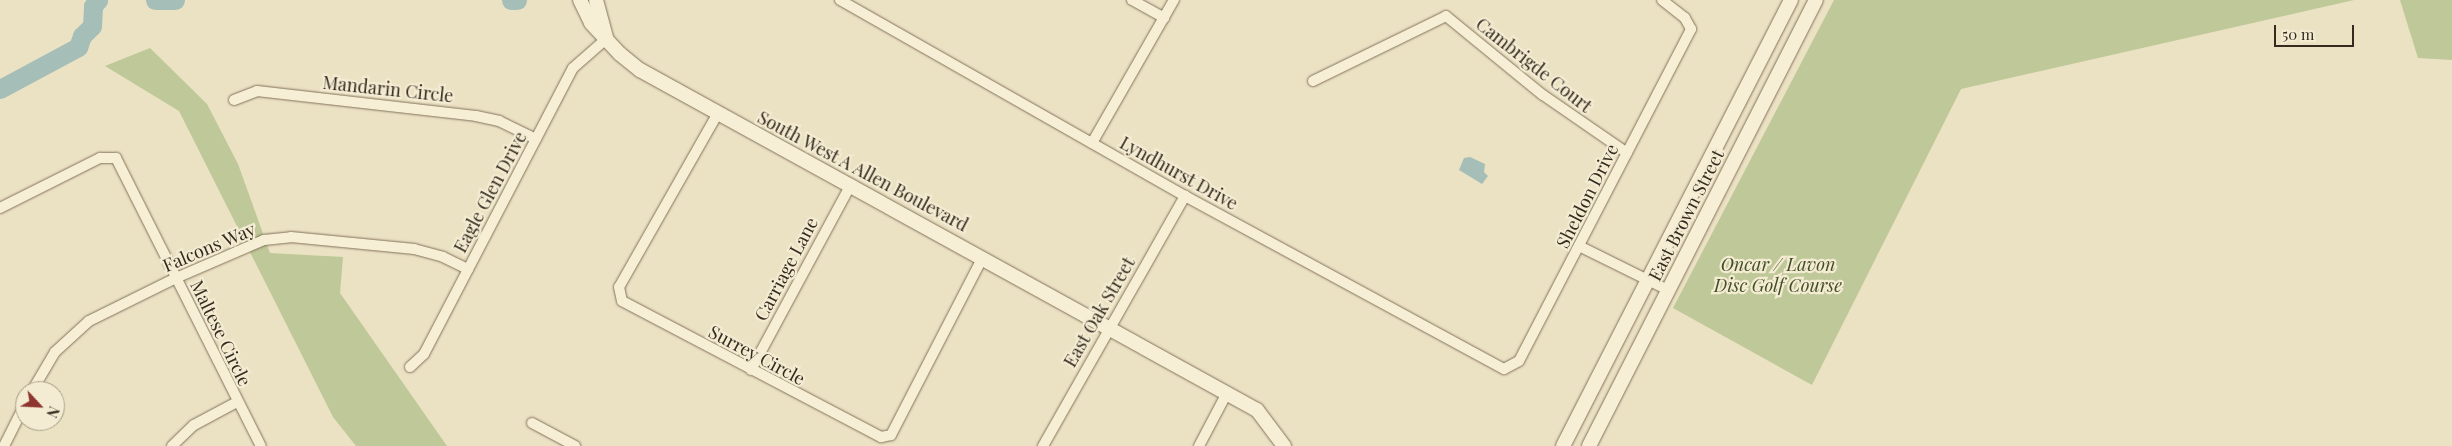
<!DOCTYPE html>
<style>
body{margin:0}
#map{position:relative;width:2452px;height:446px;overflow:hidden;background:#ebe1c3;font-family:"Playfair Display",serif}
div>[style]{position:absolute}
.green>*{inset:0;background:#bfc898}
.water>*{inset:0;background:#a5beb8}
.river>*{height:19px;margin:-9.5px;padding:0 9.5px;transform-origin:9.5px;border-radius:9.5px;background:#a5beb8}
.roads{filter:drop-shadow(0 0 1px #83735b) drop-shadow(0 0 1px #83735b)}
.street>*{height:10px;margin:-5px;padding:0 5px;transform-origin:5px;border-radius:5px;background:#f6efd5}
.secondary>*{height:14px;margin:-7px;padding:0 7px;transform-origin:7px;border-radius:7px;background:#f6efd5}
span{translate:-50% -50%;white-space:nowrap;text-align:center;line-height:1.15;-webkit-text-stroke:4.5px #f3ebd2;paint-order:stroke}
.street-label{font-size:18px;color:#342a1e}
.park-label{font-size:18px;color:#424f26;font-style:italic}
.north{position:absolute;left:15px;top:381px;width:50px;height:50px;box-sizing:border-box;background:#f3ebd2;border:1px solid #a79e8a;border-radius:50%;rotate:115deg;font-size:14px;font-weight:700;line-height:20px;text-align:center;color:#342a1e}
.north::after{content:'';display:block;margin:auto;width:18px;height:22px;background:#8e352f;clip-path:polygon(50% 0,100% 100%,50% 72%,0 100%)}
.scale{position:absolute;left:2274px;top:25px;width:80px;height:22px;box-sizing:border-box;border:2px solid #342a1e;border-top:0;padding-left:6px;font-size:15px;line-height:18px;white-space:nowrap;color:#342a1e;-webkit-text-stroke:4px #f3ebd2;paint-order:stroke}
</style>
<div id="map">
<div class="green">
<i style="clip-path:polygon(1834px 0,2354px 0,1961px 89px,1812px 385px,1673px 308px)"></i>
<i style="clip-path:polygon(2400px 0,2452px 0,2452px 60px,2418px 58px)"></i>
<i style="clip-path:polygon(150px 48px,207px 104px,238px 164px,270px 253px,343px 257px,340px 293px,447px 446px,356px 446px,333px 417px,179px 111px,105px 66px)"></i>
</div>
<div class="water">
<i style="clip-path:polygon(1470px 157px,1485px 164px,1484px 172px,1488px 176px,1482px 184px,1459px 170px,1464px 158px)"></i>
</div>
<div class="river">
<i style="left:155px;top:0;width:20px"></i>
<i style="left:511px;top:0;width:6px"></i>
<i style="left:0;top:89px;width:89px;rotate:-28.3deg"></i>
<i style="left:78px;top:47px;width:12px;rotate:-70deg"></i>
<i style="left:82px;top:36px;width:14px;rotate:-45deg"></i>
<i style="left:92px;top:26px;width:20px;rotate:-87deg"></i>
<i style="left:93px;top:6px;width:8px;rotate:-50deg"></i>
</div>
<div class="roads">
<div class="street">
<i style="left:840px;top:0;width:397px;rotate:29.6deg"></i>
<i style="left:1185px;top:196px;width:363px;rotate:28.5deg"></i>
<i style="left:1504px;top:369px;width:17px;rotate:-28deg"></i>
<i style="left:1519px;top:361px;width:374px;rotate:-62.6deg"></i>
<i style="left:1691px;top:29px;width:13px;rotate:-119deg"></i>
<i style="left:1685px;top:18px;width:29px;rotate:-142deg"></i>
<i style="left:1132px;top:0;width:37px;rotate:29deg"></i>
<i style="left:1313px;top:81px;width:148px;rotate:-26deg"></i>
<i style="left:1446px;top:16px;width:125px;rotate:39.2deg"></i>
<i style="left:1543px;top:95px;width:102px;rotate:34.6deg"></i>
<i style="left:234px;top:100px;width:25px;rotate:-21deg"></i>
<i style="left:257px;top:91px;width:220px;rotate:6.5deg"></i>
<i style="left:476px;top:116px;width:24px;rotate:12deg"></i>
<i style="left:499px;top:121px;width:41px;rotate:25.9deg"></i>
<i style="left:718px;top:113px;width:200px;rotate:119.6deg"></i>
<i style="left:619px;top:287px;width:14px;rotate:78deg"></i>
<i style="left:622px;top:301px;width:293px;rotate:27.7deg"></i>
<i style="left:881px;top:437px;width:10px;rotate:-11deg"></i>
<i style="left:891px;top:435px;width:200px;rotate:-62.7deg"></i>
<i style="left:1092px;top:143px;width:165px;rotate:-60.2deg"></i>
<i style="left:0;top:208px;width:112px;rotate:-26.6deg"></i>
<i style="left:100px;top:158px;width:16px"></i>
<i style="left:116px;top:158px;width:322px;rotate:63.3deg"></i>
<i style="left:1579px;top:246px;width:99px;rotate:26.3deg"></i>
<i style="left:410px;top:367px;width:19px;rotate:-43deg"></i>
<i style="left:424px;top:354px;width:322px;rotate:-62.5deg"></i>
<i style="left:573px;top:68px;width:44px;rotate:-41.3deg"></i>
<i style="left:751px;top:370px;width:211px;rotate:-61.7deg"></i>
<i style="left:32px;top:391px;width:45px;rotate:-59.5deg"></i>
<i style="left:55px;top:352px;width:46px;rotate:-42.4deg"></i>
<i style="left:89px;top:321px;width:97px;rotate:-26.3deg"></i>
<i style="left:176px;top:278px;width:96px;rotate:-23.4deg"></i>
<i style="left:264px;top:240px;width:27px;rotate:-6deg"></i>
<i style="left:291px;top:237px;width:124px;rotate:5.6deg"></i>
<i style="left:414px;top:249px;width:30px;rotate:15deg"></i>
<i style="left:443px;top:257px;width:28px;rotate:26deg"></i>
<i style="left:532px;top:423px;width:49px;rotate:28.1deg"></i>
<i style="left:4px;top:446px;width:47px;rotate:-63.4deg"></i>
<i style="left:172px;top:446px;width:30px;rotate:-44deg"></i>
<i style="left:194px;top:425px;width:49px;rotate:-28.1deg"></i>
<i style="left:1043px;top:446px;width:288px;rotate:-60.4deg"></i>
<i style="left:1199px;top:446px;width:60px;rotate:-62.2deg"></i>
</div>
<div class="secondary">
<i style="left:580px;top:0;width:25px;rotate:64deg"></i>
<i style="left:591px;top:23px;width:42px;rotate:46.9deg"></i>
<i style="left:620px;top:54px;width:26px;rotate:39deg"></i>
<i style="left:640px;top:70px;width:704px;rotate:28.86deg"></i>
<i style="left:1257px;top:410px;width:45px;rotate:53.1deg"></i>
<i style="left:596px;top:0;width:39px;rotate:75deg"></i>
<i style="left:1563px;top:446px;width:501px;rotate:-62.92deg"></i>
<i style="left:1589px;top:446px;width:500px;rotate:-63.03deg"></i>
</div>
</div>
<div class="street-label">
<span style="left:1534px;top:65px;rotate:38deg">Cambrigde Court</span>
<span style="left:388px;top:89px;rotate:6deg">Mandarin Circle</span>
<span style="left:863px;top:171px;rotate:28deg">South West A Allen Boulevard</span>
<span style="left:1179px;top:173px;rotate:29deg">Lyndhurst Drive</span>
<span style="left:490px;top:192px;rotate:-62deg">Eagle Glen Drive</span>
<span style="left:1587px;top:196px;rotate:-63deg">Sheldon Drive</span>
<span style="left:1686px;top:215px;rotate:-63deg">East Brown Street</span>
<span style="left:209px;top:247px;rotate:-23deg">Falcons Way</span>
<span style="left:786px;top:269px;rotate:-62deg">Carriage Lane</span>
<span style="left:1099px;top:312px;rotate:-60deg">East Oak Street</span>
<span style="left:221px;top:333px;rotate:64deg">Maltese Circle</span>
<span style="left:757px;top:355px;rotate:28deg">Surrey Circle</span>
</div>
<div class="park-label">
<span style="left:1778px;top:275px">Oncar / Lavon<br>Disc Golf Course</span>
</div>
<div class="north">N</div>
<div class="scale">50 m</div>
</div>
